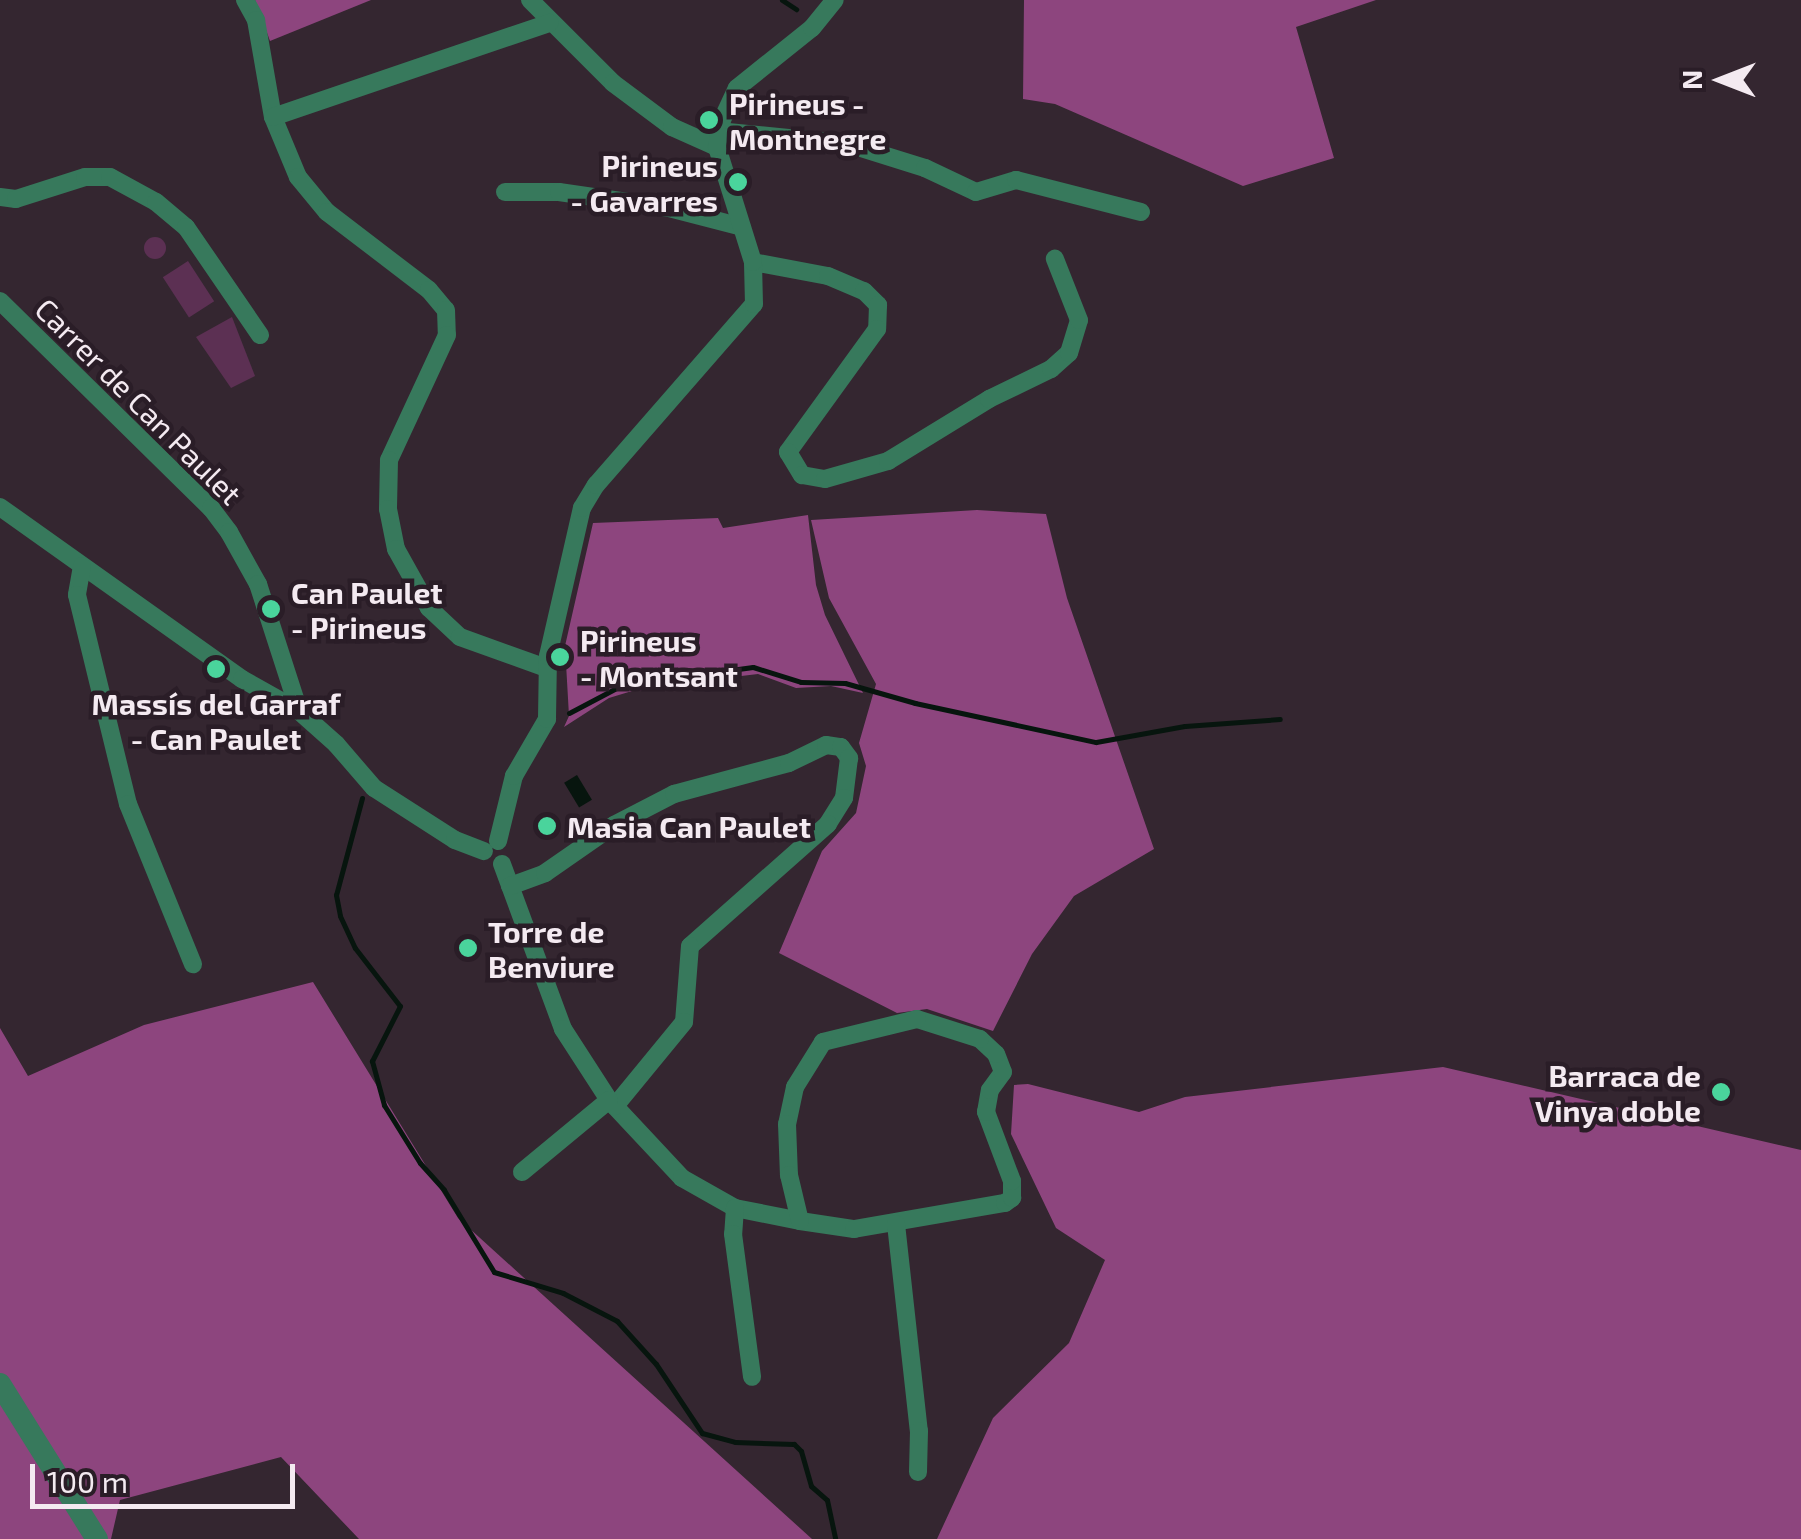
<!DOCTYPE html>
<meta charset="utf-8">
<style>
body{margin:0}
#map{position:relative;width:1801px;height:1539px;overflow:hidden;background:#342630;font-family:"Exo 2",sans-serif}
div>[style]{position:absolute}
.green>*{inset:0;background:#5c3053;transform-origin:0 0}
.round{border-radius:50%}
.forest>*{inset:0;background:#8d457e}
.water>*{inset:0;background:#07150e;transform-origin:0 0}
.stream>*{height:5px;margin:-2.5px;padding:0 2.5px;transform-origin:2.5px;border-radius:2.5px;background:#07150e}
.minor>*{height:18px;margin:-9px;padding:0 9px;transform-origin:9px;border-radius:9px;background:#37795c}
.tertiary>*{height:22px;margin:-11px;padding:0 11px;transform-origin:11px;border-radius:11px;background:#37795c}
.dots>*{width:28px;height:28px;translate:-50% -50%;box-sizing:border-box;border:5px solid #2a1d27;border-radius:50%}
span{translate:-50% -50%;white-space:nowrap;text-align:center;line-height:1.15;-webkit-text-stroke:9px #2a1d27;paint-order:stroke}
.poi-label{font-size:30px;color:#f4eaf1;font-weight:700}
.left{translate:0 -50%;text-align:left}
.right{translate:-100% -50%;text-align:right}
.street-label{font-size:30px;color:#f4eaf1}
.north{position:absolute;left:1671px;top:30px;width:100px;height:100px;-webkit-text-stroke:8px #2a1d27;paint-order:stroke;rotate:270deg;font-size:28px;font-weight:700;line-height:40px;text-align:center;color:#f4eaf1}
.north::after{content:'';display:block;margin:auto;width:35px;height:45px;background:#f4eaf1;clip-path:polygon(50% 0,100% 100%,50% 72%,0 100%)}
.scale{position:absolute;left:30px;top:1464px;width:265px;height:45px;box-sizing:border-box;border:5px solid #f4eaf1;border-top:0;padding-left:12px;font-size:30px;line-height:35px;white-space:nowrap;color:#f4eaf1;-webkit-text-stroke:8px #2a1d27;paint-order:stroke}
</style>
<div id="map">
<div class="green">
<i class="round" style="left:144px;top:237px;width:22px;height:22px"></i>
<i style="left:188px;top:261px;width:48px;height:30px;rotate:57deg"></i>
<i style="clip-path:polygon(232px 317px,255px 376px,231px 388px,196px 337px)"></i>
</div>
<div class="forest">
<i style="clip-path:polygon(255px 0,371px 0,270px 41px)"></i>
<i style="clip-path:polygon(1024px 0,1376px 0,1296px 27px,1334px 158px,1243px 186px,1055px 104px,1023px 99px)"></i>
<i style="clip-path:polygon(977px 510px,1046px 514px,1067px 598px,1154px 849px,1074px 896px,1032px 954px,993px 1031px,927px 1009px,897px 1013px,779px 953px,822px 851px,856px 813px,866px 766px,859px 743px,876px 684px,829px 598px,811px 520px)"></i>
<i style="clip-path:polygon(808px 515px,816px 585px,825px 615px,863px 693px,831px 686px,796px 688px,758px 674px,733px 677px,707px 685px,632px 691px,609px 698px,564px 727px,569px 716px,565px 646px,593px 523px,718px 518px,723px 528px)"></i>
<i style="clip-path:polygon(313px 982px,458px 1218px,812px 1539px,359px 1539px,281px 1457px,120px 1500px,111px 1539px,0 1539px,0 1028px,28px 1076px,144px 1025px)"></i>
<i style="clip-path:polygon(1443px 1067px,1801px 1150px,1801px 1539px,937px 1539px,993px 1418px,1069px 1343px,1105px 1260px,1056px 1228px,1011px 1134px,1014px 1085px,1028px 1084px,1139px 1112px,1185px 1097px)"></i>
</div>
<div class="water">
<i style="left:577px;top:775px;width:29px;height:15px;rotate:59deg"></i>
</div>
<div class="stream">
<i style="left:782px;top:0;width:17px;rotate:33deg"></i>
<i style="left:569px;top:713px;width:60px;rotate:-27.8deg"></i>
<i style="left:622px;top:685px;width:132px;rotate:-7.8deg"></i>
<i style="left:753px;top:667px;width:50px;rotate:17.4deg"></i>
<i style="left:801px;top:682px;width:44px;rotate:1.3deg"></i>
<i style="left:845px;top:683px;width:73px;rotate:15.9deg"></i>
<i style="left:915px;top:703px;width:185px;rotate:12.2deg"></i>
<i style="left:1096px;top:742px;width:90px;rotate:-10.2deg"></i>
<i style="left:1185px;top:726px;width:95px;rotate:-4.2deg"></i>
<i style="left:362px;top:798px;width:100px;rotate:105deg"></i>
<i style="left:336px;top:895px;width:21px;rotate:79deg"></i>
<i style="left:340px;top:916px;width:35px;rotate:65deg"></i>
<i style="left:355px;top:948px;width:73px;rotate:52.2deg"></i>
<i style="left:400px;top:1006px;width:62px;rotate:117deg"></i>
<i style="left:372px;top:1061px;width:46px;rotate:74.7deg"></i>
<i style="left:384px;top:1105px;width:68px;rotate:58.2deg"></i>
<i style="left:420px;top:1163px;width:36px;rotate:48deg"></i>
<i style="left:444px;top:1190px;width:96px;rotate:58.6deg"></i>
<i style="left:494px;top:1272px;width:72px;rotate:16.9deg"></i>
<i style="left:563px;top:1293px;width:61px;rotate:27.4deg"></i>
<i style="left:617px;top:1321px;width:58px;rotate:47.8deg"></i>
<i style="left:656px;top:1364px;width:83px;rotate:56.3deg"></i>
<i style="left:702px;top:1433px;width:34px;rotate:15deg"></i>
<i style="left:735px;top:1442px;width:59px;rotate:1.9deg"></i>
<i style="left:794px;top:1444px;width:10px;rotate:45deg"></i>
<i style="left:801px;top:1451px;width:36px;rotate:74deg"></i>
<i style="left:811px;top:1486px;width:21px;rotate:41deg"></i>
<i style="left:827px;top:1500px;width:40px;rotate:78deg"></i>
</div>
<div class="minor">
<i style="left:245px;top:0;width:23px;rotate:61deg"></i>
<i style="left:256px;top:20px;width:98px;rotate:80.1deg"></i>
<i style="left:273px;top:117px;width:65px;rotate:67.4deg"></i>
<i style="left:298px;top:177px;width:45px;rotate:50.4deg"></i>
<i style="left:327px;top:212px;width:128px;rotate:37.4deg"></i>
<i style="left:429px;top:290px;width:26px;rotate:50deg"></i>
<i style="left:446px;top:310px;width:25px;rotate:88deg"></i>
<i style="left:447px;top:335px;width:138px;rotate:114.9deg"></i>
<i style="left:389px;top:460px;width:49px;rotate:91.2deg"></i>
<i style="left:388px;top:509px;width:41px;rotate:78.7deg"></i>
<i style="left:396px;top:549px;width:68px;rotate:60.8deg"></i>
<i style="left:429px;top:608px;width:42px;rotate:43.1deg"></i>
<i style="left:460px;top:637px;width:91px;rotate:19.8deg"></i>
<i style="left:530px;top:0;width:117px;rotate:45deg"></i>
<i style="left:613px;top:83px;width:74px;rotate:36.7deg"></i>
<i style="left:672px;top:127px;width:49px;rotate:24deg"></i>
<i style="left:273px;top:117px;width:292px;rotate:-18.8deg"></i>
<i style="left:718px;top:131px;width:131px;rotate:5.7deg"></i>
<i style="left:848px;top:144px;width:81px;rotate:17.3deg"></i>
<i style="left:925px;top:168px;width:56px;rotate:25.2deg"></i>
<i style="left:976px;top:192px;width:42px;rotate:-16.7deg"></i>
<i style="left:1016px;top:180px;width:129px;rotate:14.4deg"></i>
<i style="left:505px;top:192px;width:54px"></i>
<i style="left:559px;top:192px;width:111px;rotate:8.3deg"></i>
<i style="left:669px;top:208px;width:75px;rotate:14.6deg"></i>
<i style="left:0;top:197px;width:16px;rotate:7deg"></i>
<i style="left:16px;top:199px;width:72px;rotate:-17.7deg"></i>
<i style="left:85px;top:177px;width:25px"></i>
<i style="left:110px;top:177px;width:52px;rotate:28.5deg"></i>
<i style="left:156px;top:202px;width:39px;rotate:40deg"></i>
<i style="left:186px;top:227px;width:131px;rotate:55.6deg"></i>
<i style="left:753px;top:262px;width:76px;rotate:10.6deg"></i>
<i style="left:828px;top:276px;width:39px;rotate:23deg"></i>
<i style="left:864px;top:291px;width:20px;rotate:45deg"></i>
<i style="left:878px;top:305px;width:24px;rotate:92deg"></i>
<i style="left:877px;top:329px;width:152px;rotate:125.9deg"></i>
<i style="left:788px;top:452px;width:27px;rotate:59deg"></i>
<i style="left:802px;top:475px;width:23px;rotate:10deg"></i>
<i style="left:825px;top:479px;width:66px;rotate:-15.9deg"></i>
<i style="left:888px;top:461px;width:119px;rotate:-31.5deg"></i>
<i style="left:989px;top:399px;width:69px;rotate:-25.8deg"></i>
<i style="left:1051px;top:369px;width:24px;rotate:-42deg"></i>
<i style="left:1069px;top:353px;width:34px;rotate:-73deg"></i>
<i style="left:1079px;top:320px;width:66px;rotate:-111.5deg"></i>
<i style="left:0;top:301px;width:296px;rotate:44.5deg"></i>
<i style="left:211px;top:508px;width:30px;rotate:53deg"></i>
<i style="left:229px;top:532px;width:60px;rotate:60.9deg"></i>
<i style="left:258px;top:584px;width:133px;rotate:72.1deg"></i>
<i style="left:0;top:507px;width:297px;rotate:35.4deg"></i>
<i style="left:242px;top:679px;width:65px;rotate:29.3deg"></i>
<i style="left:299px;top:711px;width:50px;rotate:41.7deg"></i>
<i style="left:336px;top:744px;width:58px;rotate:49.2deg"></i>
<i style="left:374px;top:788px;width:96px;rotate:32.7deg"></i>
<i style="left:455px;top:840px;width:31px;rotate:21deg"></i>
<i style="left:82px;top:566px;width:29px;rotate:100deg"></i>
<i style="left:77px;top:595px;width:215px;rotate:76.3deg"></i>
<i style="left:128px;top:804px;width:173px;rotate:67.9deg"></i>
<i style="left:498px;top:841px;width:67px;rotate:-76.2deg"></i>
<i style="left:514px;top:776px;width:66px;rotate:-59.9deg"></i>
<i style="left:547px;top:719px;width:63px;rotate:-89.1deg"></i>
<i style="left:548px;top:656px;width:152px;rotate:-77.1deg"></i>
<i style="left:582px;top:508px;width:27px;rotate:-59deg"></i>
<i style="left:596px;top:485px;width:240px;rotate:-48.9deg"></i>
<i style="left:754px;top:304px;width:42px;rotate:-91.4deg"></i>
<i style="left:753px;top:262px;width:121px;rotate:-107.4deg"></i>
<i style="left:717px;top:147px;width:27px;rotate:-80deg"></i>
<i style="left:722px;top:120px;width:35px;rotate:-65deg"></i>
<i style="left:737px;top:88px;width:96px;rotate:-38.7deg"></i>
<i style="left:812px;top:28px;width:36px;rotate:-51deg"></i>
<i style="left:502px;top:864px;width:176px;rotate:69.7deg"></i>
<i style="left:563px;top:1029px;width:85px;rotate:57.1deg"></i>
<i style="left:609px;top:1100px;width:107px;rotate:46.9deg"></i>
<i style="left:682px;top:1178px;width:61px;rotate:29.5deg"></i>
<i style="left:735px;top:1208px;width:66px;rotate:11.3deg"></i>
<i style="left:800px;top:1221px;width:55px;rotate:8.4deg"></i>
<i style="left:854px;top:1229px;width:153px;rotate:-9.8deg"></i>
<i style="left:1005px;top:1203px;width:9px;rotate:-36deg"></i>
<i style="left:1012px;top:1198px;width:17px;rotate:-90deg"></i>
<i style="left:1012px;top:1181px;width:74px;rotate:-110.6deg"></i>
<i style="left:986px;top:1112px;width:22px;rotate:-80deg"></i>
<i style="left:990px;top:1090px;width:22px;rotate:-54deg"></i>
<i style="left:1003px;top:1072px;width:19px;rotate:-111deg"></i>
<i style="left:996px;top:1054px;width:22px;rotate:-137deg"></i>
<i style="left:980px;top:1039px;width:66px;rotate:-162.4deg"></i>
<i style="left:917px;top:1019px;width:97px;rotate:166.3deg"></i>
<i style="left:823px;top:1042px;width:53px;rotate:121.9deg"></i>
<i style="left:795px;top:1087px;width:38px;rotate:102deg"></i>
<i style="left:787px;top:1124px;width:51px;rotate:87.8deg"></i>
<i style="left:789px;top:1175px;width:47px;rotate:76.6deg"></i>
<i style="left:510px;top:886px;width:37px;rotate:-20deg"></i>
<i style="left:545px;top:873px;width:84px;rotate:-34.8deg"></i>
<i style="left:614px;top:825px;width:68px;rotate:-27.3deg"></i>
<i style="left:674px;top:794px;width:119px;rotate:-15.1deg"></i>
<i style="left:789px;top:763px;width:41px;rotate:-25.9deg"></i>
<i style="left:826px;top:745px;width:15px;rotate:8deg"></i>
<i style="left:841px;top:747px;width:14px;rotate:54deg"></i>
<i style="left:849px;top:758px;width:40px;rotate:97.1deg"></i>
<i style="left:844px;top:798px;width:31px;rotate:122deg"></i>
<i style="left:828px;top:824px;width:184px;rotate:138.5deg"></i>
<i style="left:690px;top:946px;width:76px;rotate:94.5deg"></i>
<i style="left:684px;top:1022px;width:109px;rotate:129.4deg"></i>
<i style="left:522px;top:1172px;width:113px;rotate:-39.6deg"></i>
<i style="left:735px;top:1208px;width:26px;rotate:94deg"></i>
<i style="left:733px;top:1234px;width:144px;rotate:82.4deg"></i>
<i style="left:896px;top:1224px;width:208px;rotate:83.7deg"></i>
<i style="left:919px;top:1431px;width:41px;rotate:91.4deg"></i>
</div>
<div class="tertiary">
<i style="left:0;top:1384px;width:183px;rotate:58deg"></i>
</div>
<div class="dots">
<i style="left:709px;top:120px;background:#4ad49c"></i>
<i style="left:738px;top:182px;background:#4ad49c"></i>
<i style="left:271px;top:609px;background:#4ad49c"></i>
<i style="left:560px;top:657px;background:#4ad49c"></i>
<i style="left:216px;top:669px;background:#4ad49c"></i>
<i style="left:547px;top:826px;background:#4ad49c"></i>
<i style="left:468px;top:948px;background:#4ad49c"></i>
<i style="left:1721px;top:1092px;background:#4ad49c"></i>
</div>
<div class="poi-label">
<span class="left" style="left:729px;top:120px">Pirineus -<br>Montnegre</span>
<span class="right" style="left:718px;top:182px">Pirineus<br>- Gavarres</span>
<span class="left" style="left:291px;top:609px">Can Paulet<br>- Pirineus</span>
<span class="left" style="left:580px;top:657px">Pirineus<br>- Montsant</span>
<span style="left:216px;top:720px">Massís del Garraf<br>- Can Paulet</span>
<span class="left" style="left:567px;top:826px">Masia Can Paulet</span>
<span class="left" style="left:488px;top:948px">Torre de<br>Benviure</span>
<span class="right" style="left:1701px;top:1092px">Barraca de<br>Vinya doble</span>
</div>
<div class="street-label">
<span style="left:139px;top:401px;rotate:45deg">Carrer de Can Paulet</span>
</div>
<div class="north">N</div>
<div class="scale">100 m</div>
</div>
